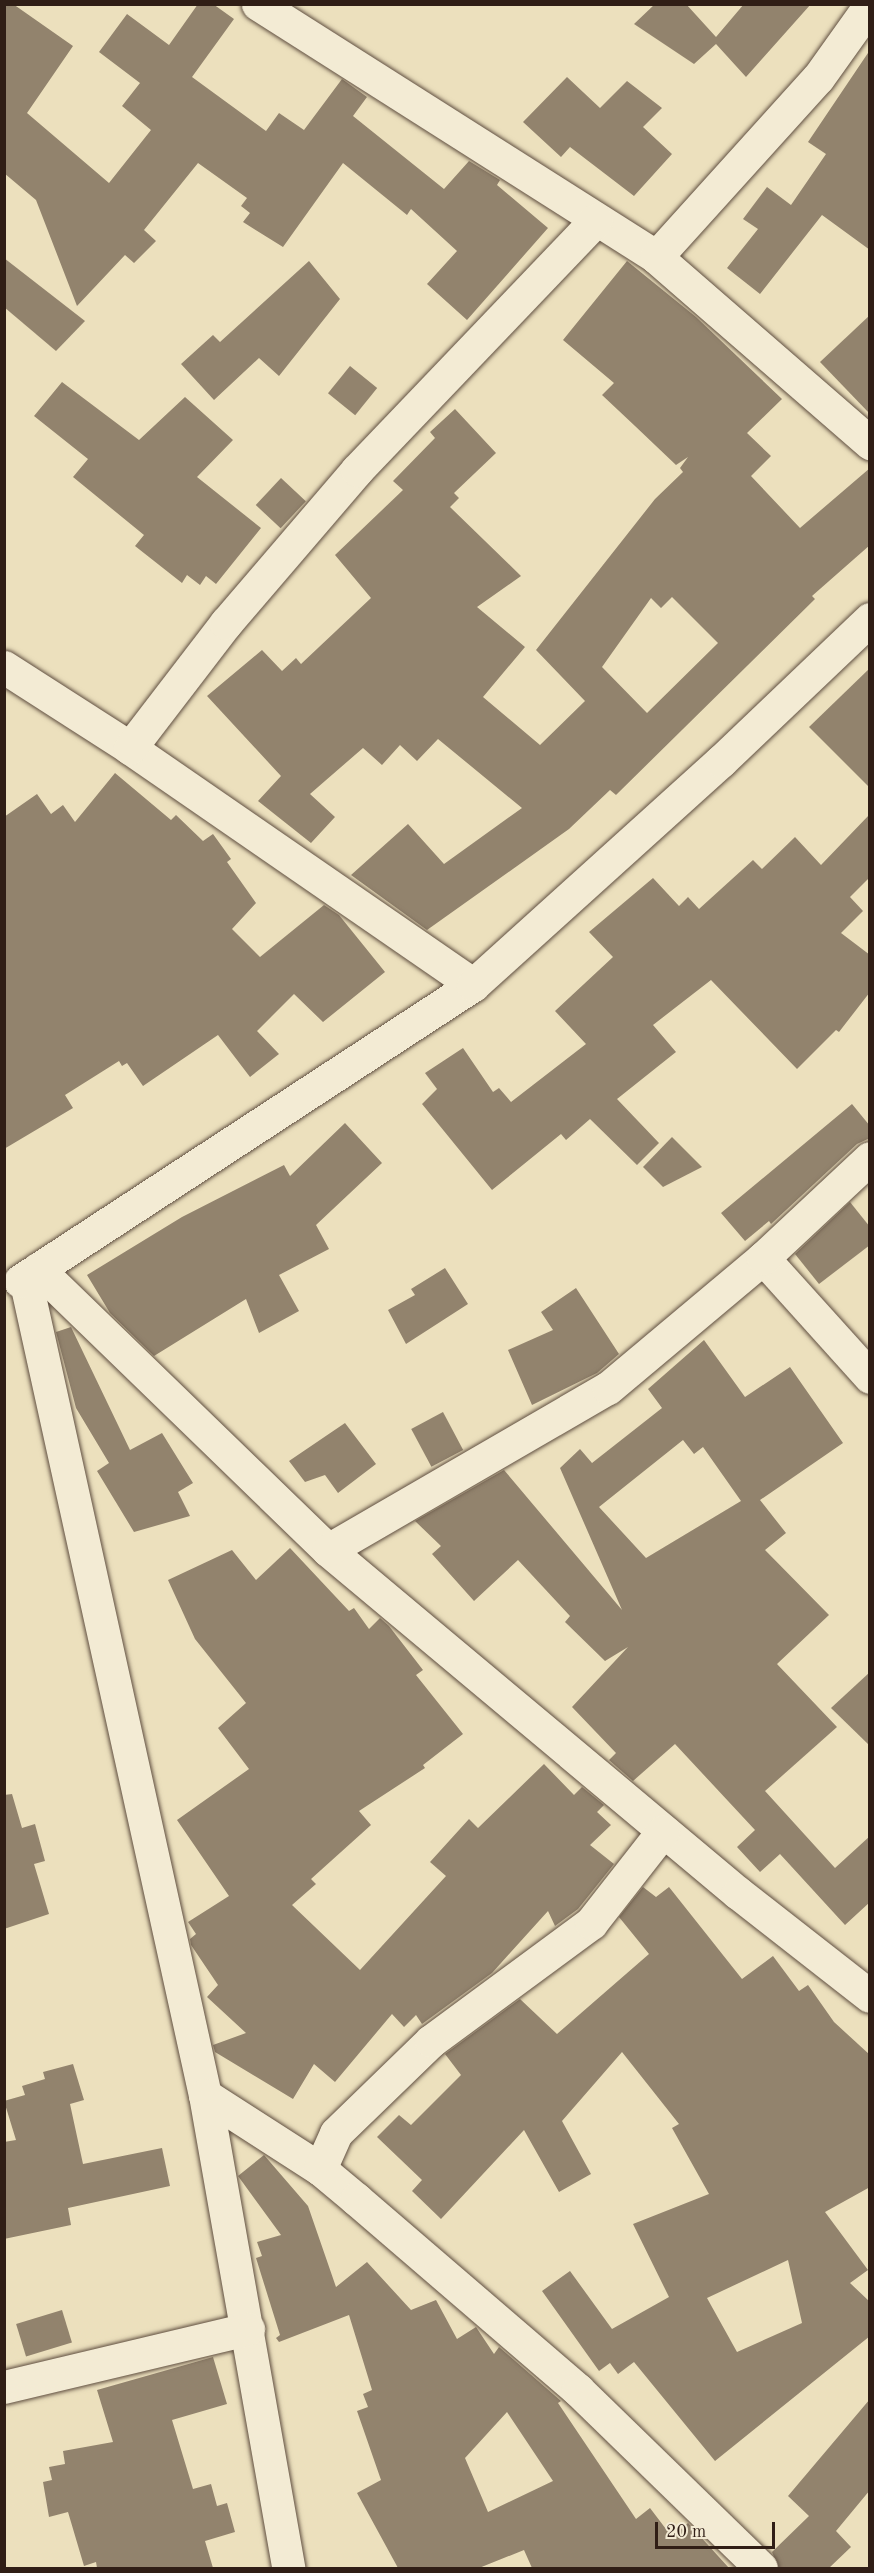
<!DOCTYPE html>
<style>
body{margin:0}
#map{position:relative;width:874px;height:2573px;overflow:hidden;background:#ece0bd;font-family:"Old Standard TT",serif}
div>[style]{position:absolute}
.building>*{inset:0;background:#92836d;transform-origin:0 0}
.roads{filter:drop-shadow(0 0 2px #5f4e40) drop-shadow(0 0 2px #5f4e40)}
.minor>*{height:33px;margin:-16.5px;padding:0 16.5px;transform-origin:16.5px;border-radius:16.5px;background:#f3ebd4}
span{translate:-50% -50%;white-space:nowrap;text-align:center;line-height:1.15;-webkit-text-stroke:4.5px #f3ebd4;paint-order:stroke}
.frame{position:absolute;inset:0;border:6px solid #301e16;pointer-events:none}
.scale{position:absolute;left:655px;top:2522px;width:120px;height:27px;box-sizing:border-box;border:3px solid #301e16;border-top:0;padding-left:8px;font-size:18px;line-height:21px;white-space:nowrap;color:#301e16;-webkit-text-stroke:4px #f3ebd4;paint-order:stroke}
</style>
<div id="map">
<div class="building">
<i style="clip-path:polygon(4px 4px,13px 4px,73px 46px,27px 113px,109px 183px,151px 130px,122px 106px,140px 83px,99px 52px,127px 14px,169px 45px,198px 4px,213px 4px,234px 19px,192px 77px,266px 131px,279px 113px,304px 130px,342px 79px,367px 97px,353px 116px,444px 189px,469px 161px,500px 180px,497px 185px,548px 228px,467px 320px,427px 284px,457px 251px,411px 209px,407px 215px,343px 163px,283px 247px,243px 222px,250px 213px,241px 206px,247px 198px,198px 163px,144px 230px,156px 241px,134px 263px,125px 255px,77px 306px,36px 200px,4px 173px)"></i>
<i style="clip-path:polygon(655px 4px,686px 4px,716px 37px,744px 4px,811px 4px,746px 77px,716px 44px,694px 64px,634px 24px)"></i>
<i style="clip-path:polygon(870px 50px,870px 250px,822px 215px,760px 294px,727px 268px,758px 229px,743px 219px,767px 187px,791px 205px,826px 154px,808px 142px)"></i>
<i style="clip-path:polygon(567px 77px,600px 108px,627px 81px,662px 108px,643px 127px,672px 154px,634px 196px,570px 147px,561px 157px,523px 122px)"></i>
<i style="clip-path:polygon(4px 258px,85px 321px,56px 351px,4px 307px)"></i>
<i style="clip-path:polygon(309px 261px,340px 299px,279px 376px,259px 358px,214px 400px,181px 364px,213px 335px,220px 342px)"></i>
<i style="clip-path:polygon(evenodd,627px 261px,696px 317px,782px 399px,747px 433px,771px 456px,751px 476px,800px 528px,870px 468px,870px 545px,812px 596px,815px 599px,616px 795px,610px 790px,569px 829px,427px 930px,351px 875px,408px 824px,444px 864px,522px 808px,438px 739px,417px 761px,400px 745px,382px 765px,363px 748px,310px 794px,335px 817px,311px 843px,258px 801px,281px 776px,207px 696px,262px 650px,282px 671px,296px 658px,301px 664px,371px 598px,335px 555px,403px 490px,393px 481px,435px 438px,430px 432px,455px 409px,496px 453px,454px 493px,459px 498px,450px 507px,521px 576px,477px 607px,525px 647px,483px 697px,540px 745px,585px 701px,536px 650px,655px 499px,683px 472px,680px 468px,688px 457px,676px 465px,635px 426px,602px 395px,614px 383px,563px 340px,627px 261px,672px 597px,718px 643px,647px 713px,602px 667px,651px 598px,661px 608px,672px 597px)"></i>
<i style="clip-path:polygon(870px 315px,870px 414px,820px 362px)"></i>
<i style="left:350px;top:366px;width:35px;height:35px;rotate:39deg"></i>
<i style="clip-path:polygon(62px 382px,139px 440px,185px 397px,233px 440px,197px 477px,261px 528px,216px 584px,206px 576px,200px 585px,187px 575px,182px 583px,135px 546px,144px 535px,73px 477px,88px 459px,34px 416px)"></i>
<i style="left:281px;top:478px;width:34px;height:37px;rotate:43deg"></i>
<i style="clip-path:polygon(870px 668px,870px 788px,809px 727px)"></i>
<i style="clip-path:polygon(115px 773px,171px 820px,176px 815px,203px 841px,213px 834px,231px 859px,227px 862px,256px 903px,232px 929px,260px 957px,324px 905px,339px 915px,385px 972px,323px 1022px,294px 994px,257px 1031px,279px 1054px,250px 1077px,218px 1035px,143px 1086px,127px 1063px,122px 1066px,119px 1061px,65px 1095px,73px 1108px,4px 1149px,4px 817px,37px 794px,51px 814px,63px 805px,75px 822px)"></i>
<i style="clip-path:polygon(870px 814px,870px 877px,850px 897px,863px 911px,841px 933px,870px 955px,870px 992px,839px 1032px,836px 1030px,797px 1069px,711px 980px,653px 1025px,676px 1052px,617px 1099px,659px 1143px,637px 1165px,590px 1119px,566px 1140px,561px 1134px,492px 1190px,422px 1104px,437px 1089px,425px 1073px,463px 1048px,493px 1092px,499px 1088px,511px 1102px,586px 1044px,555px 1011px,613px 957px,589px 932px,653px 878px,679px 906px,688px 897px,699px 909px,753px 860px,762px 869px,795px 837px,821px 865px)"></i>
<i style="clip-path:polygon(852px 1104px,870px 1126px,870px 1138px,857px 1144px,771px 1224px,769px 1221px,745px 1241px,721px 1213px)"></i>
<i style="clip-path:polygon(345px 1123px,382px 1163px,316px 1225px,329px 1249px,279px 1275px,299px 1311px,259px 1333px,246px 1299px,154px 1356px,110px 1313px,87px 1275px,182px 1217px,284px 1165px,290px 1176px)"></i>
<i style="clip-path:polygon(672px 1137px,702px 1167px,663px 1187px,643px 1167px)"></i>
<i style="clip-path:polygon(850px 1202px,870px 1227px,870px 1245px,819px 1284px,795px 1254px)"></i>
<i style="clip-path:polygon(445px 1268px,468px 1304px,406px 1344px,388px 1310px,415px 1295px,411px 1289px)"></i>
<i style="clip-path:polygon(576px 1288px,619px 1354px,597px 1373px,532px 1405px,508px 1350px,553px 1330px,541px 1312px)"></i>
<i style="clip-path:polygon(71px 1327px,130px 1450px,162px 1433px,193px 1483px,178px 1492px,190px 1516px,134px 1532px,97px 1471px,109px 1463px,76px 1408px,56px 1332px)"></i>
<i style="clip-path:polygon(evenodd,704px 1340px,745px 1397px,790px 1367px,843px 1443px,760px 1500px,786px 1533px,765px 1550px,829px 1615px,777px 1664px,837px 1727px,765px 1791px,835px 1868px,870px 1836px,870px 1902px,845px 1925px,780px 1854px,760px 1872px,737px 1847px,755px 1830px,675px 1744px,633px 1781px,609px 1760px,616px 1753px,572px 1707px,628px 1647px,605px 1661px,565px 1622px,570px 1616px,518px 1560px,474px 1601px,432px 1554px,441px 1546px,415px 1521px,504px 1470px,622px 1610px,560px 1468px,580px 1449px,592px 1463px,662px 1408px,648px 1389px,704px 1340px,683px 1440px,694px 1454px,703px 1447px,741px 1501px,646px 1558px,599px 1507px,683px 1440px)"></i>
<i style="left:443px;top:1412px;width:43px;height:36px;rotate:62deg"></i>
<i style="clip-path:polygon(345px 1423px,376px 1464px,338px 1493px,325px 1475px,305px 1482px,289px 1461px)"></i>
<i style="clip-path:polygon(290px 1548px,349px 1611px,354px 1608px,369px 1629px,380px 1618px,389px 1626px,423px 1670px,416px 1675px,463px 1734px,423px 1765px,425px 1768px,359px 1811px,371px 1825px,311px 1879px,316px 1884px,292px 1905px,360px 1970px,446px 1876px,430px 1862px,469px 1819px,478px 1828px,544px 1764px,574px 1795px,582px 1787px,604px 1805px,597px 1812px,611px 1825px,590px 1845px,614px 1864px,578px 1909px,555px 1926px,548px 1911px,492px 1973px,422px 2024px,416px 2015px,404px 2027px,392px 2014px,335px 2082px,314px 2064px,293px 2099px,215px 2052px,213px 2045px,246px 2033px,207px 1997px,218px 1985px,191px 1945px,190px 1939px,196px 1934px,188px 1922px,229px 1896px,177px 1820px,249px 1769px,218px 1728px,246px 1703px,195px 1639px,168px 1580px,232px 1550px,256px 1580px)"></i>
<i style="clip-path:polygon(870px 1672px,870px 1746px,831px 1708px)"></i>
<i style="clip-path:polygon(12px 1794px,22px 1828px,35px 1824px,45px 1861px,34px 1864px,49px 1914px,4px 1929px,4px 1795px)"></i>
<i style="clip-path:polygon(evenodd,643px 1887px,656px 1897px,669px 1887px,742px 1979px,773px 1956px,799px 1991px,808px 1985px,834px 2022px,870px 2055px,870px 2187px,825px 2212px,868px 2270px,850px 2283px,870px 2302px,870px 2336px,715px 2461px,634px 2362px,618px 2374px,610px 2363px,599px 2371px,542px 2291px,570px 2271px,612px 2329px,669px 2297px,633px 2224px,709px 2194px,672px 2128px,679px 2124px,622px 2052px,562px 2121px,591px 2174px,559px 2192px,524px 2130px,441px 2219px,412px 2191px,422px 2180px,377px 2137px,399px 2115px,411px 2125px,461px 2075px,445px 2054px,520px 1999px,557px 2034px,649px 1954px,619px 1917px,643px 1887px,788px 2260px,802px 2323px,737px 2352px,707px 2298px,788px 2260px)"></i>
<i style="clip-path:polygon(73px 2064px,84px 2100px,70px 2104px,83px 2164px,162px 2148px,170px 2186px,68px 2208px,71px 2225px,4px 2239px,4px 2142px,16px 2140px,4px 2101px,25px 2095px,22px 2086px,45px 2079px,43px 2072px)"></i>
<i style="clip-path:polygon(evenodd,264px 2155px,308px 2206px,336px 2287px,367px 2262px,411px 2310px,436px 2300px,457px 2339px,476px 2327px,494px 2354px,499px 2347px,561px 2401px,558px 2403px,636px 2519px,650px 2508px,672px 2537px,688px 2523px,729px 2568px,532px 2568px,524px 2550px,479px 2568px,398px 2568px,357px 2493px,381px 2480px,357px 2411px,368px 2407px,363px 2394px,372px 2390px,349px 2315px,279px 2342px,276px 2338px,280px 2335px,256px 2258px,262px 2256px,257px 2242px,281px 2235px,238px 2176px,264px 2155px,507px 2412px,553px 2481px,488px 2512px,465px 2458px,507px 2412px)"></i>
<i style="left:62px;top:2310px;width:34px;height:48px;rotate:73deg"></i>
<i style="clip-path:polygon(213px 2357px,227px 2404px,172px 2420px,193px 2489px,211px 2484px,217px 2506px,227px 2503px,235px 2532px,205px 2541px,213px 2568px,97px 2568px,96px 2562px,84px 2566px,68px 2512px,49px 2517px,43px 2482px,52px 2480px,49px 2467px,65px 2464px,63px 2451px,113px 2442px,97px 2390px)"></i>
<i style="clip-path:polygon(870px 2399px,870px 2490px,836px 2531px,851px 2547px,829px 2568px,779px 2568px,772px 2552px,809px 2516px,788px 2496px)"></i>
</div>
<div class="roads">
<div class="minor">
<i style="left:258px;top:4px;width:472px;rotate:32.4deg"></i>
<i style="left:656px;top:257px;width:284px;rotate:41deg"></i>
<i style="left:656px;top:257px;width:241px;rotate:-47.9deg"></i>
<i style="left:818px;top:78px;width:90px;rotate:-54.5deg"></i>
<i style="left:4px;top:667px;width:150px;rotate:32.7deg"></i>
<i style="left:130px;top:748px;width:417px;rotate:34.6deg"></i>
<i style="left:130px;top:748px;width:158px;rotate:-52.5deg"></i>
<i style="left:226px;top:623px;width:201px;rotate:-49.4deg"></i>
<i style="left:357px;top:470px;width:346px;rotate:-46.3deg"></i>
<i style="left:763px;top:1258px;width:160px;rotate:48deg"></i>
<i style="left:38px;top:1269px;width:404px;rotate:44.1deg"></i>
<i style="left:328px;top:1550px;width:535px;rotate:39.92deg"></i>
<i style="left:738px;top:1893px;width:167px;rotate:38deg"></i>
<i style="left:25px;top:1278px;width:837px;rotate:77.58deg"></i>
<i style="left:205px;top:2095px;width:480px;rotate:80deg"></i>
<i style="left:20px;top:1281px;width:541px;rotate:-33.16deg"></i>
<i style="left:473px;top:985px;width:334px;rotate:-42.1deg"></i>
<i style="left:721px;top:761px;width:206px;rotate:-43.6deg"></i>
<i style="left:328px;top:1550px;width:323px;rotate:-30.1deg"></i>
<i style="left:608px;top:1388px;width:202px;rotate:-40deg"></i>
<i style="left:763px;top:1258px;width:146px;rotate:-43.1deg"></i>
<i style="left:205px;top:2095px;width:137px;rotate:32.8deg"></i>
<i style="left:320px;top:2169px;width:47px;rotate:39.8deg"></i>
<i style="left:356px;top:2199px;width:293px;rotate:40.7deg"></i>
<i style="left:578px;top:2390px;width:255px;rotate:44.2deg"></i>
<i style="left:320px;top:2169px;width:39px;rotate:-66deg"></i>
<i style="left:336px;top:2133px;width:132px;rotate:-44.1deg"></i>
<i style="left:431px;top:2041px;width:199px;rotate:-36.4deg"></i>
<i style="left:591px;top:1923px;width:117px;rotate:-52deg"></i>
<i style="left:4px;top:2387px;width:251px;rotate:-13.4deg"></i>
</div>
</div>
<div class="frame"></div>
<div class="scale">20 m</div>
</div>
